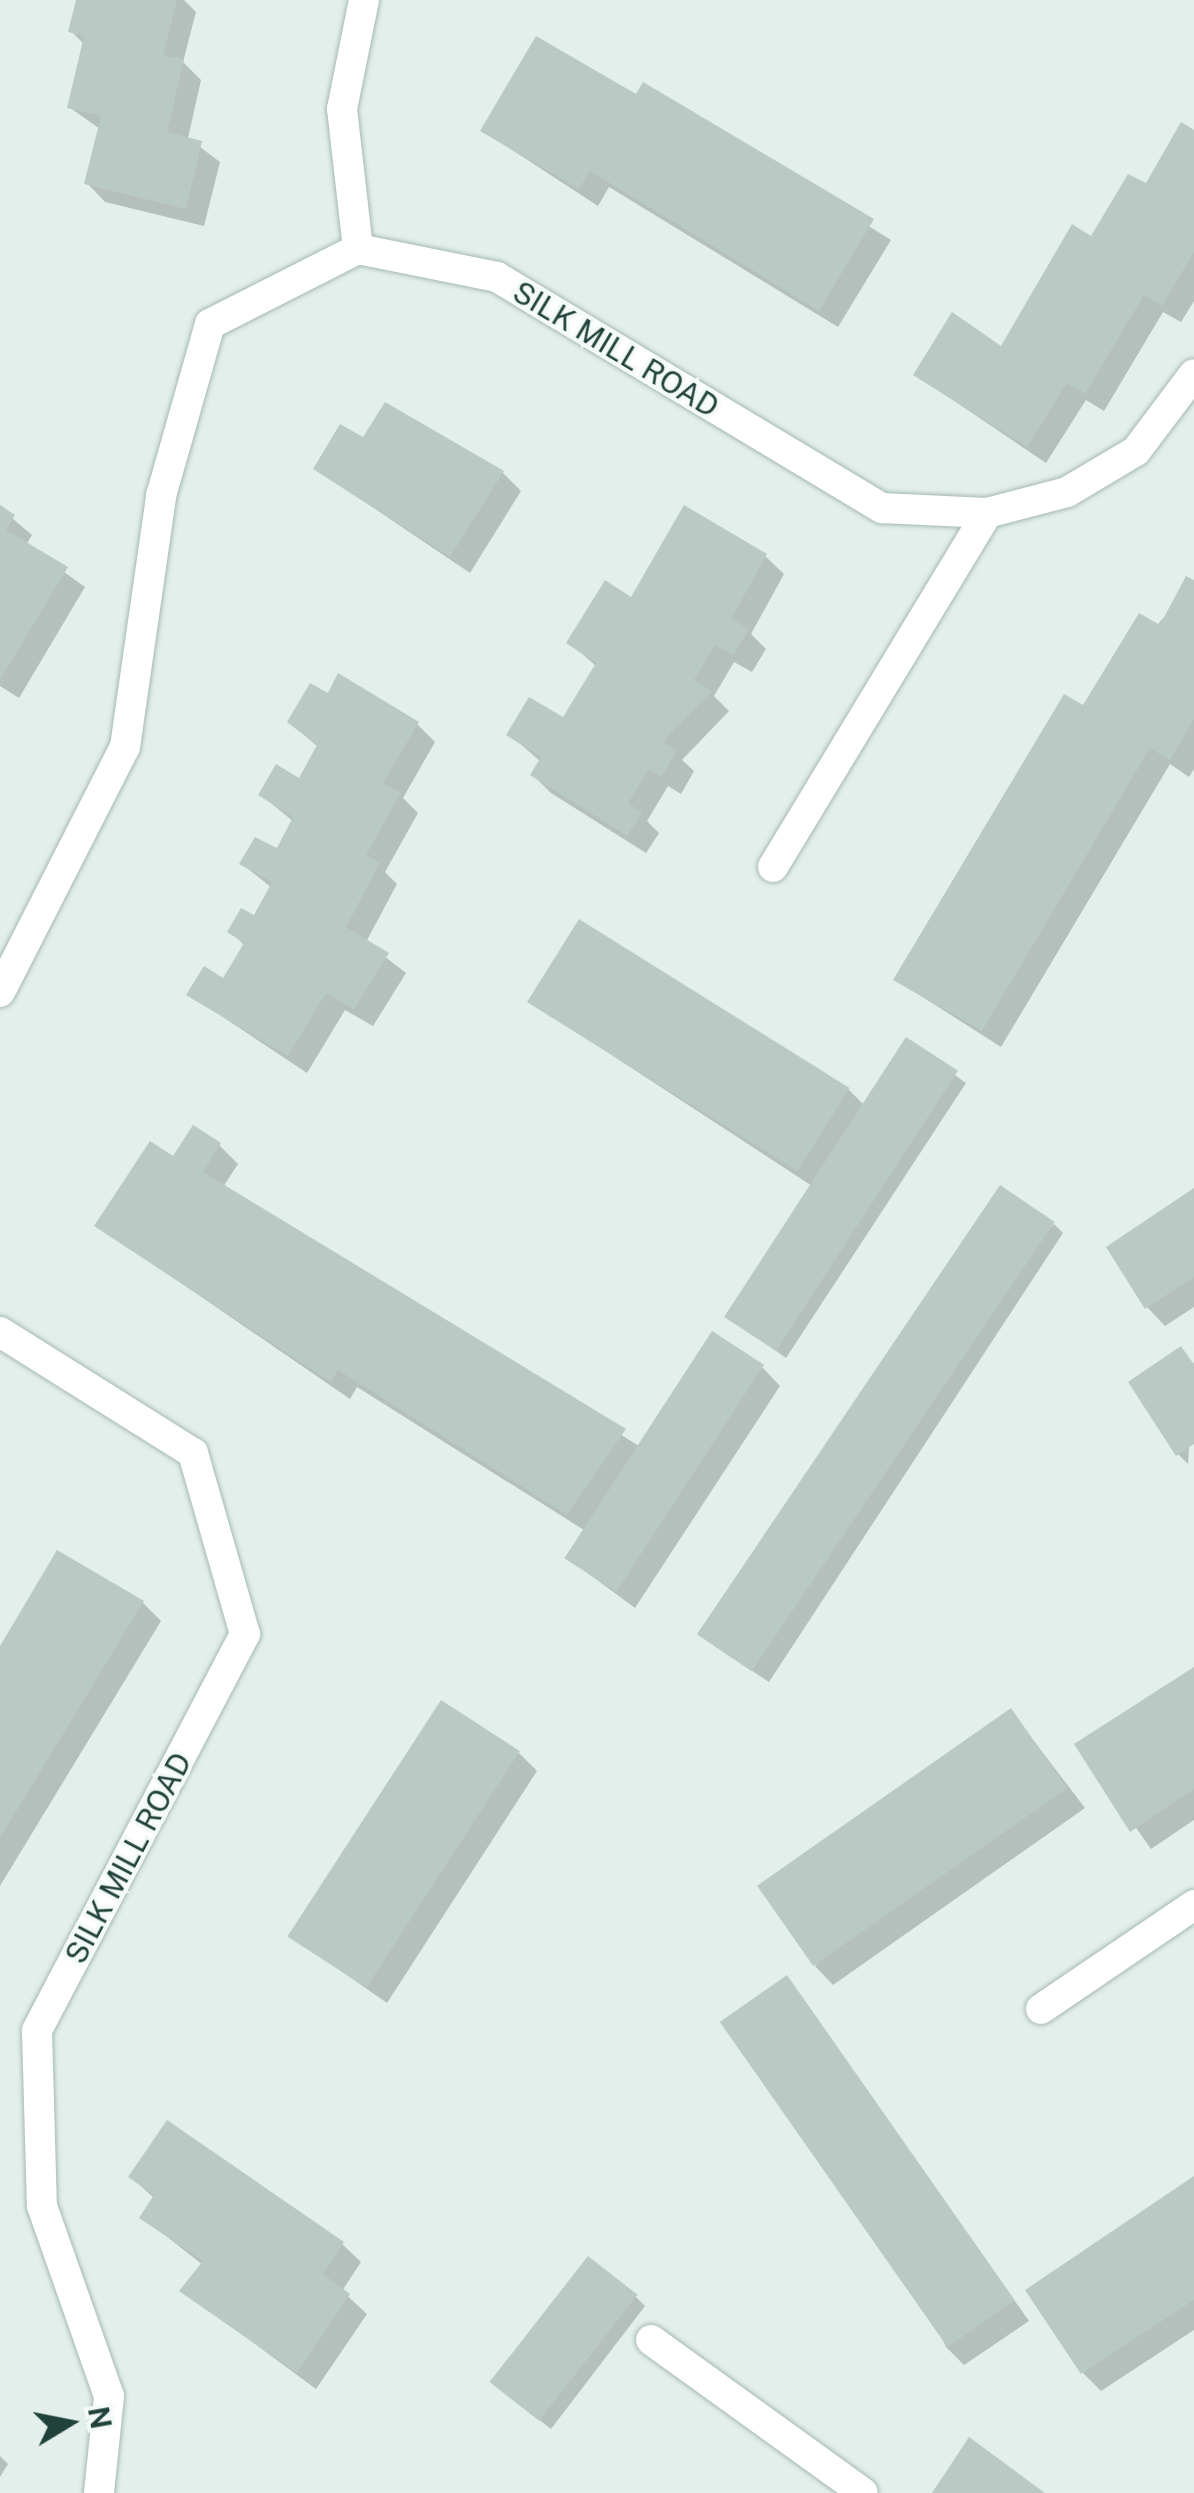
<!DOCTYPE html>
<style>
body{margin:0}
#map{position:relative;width:1194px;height:2493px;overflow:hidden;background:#e3efea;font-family:"Public Sans",sans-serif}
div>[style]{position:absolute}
.shadow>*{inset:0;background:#0003}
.building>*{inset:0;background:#b8cac3;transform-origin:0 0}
.roads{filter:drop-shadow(0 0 2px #a5b8b2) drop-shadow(0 0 2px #a5b8b2)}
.street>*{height:30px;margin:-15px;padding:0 15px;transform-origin:15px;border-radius:15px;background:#fff}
span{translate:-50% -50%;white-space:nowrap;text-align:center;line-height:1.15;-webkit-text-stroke:8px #f4faf8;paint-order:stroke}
.street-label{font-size:30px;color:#20423a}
.north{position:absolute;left:20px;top:2373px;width:100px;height:100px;-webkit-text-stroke:8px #f4faf8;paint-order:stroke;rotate:80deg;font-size:28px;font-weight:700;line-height:40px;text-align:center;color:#20423a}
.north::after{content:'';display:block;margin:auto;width:35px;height:45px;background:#20423a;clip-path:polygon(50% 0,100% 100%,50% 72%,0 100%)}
</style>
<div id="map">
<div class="shadow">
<i style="clip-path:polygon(79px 0,184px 0,196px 12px,183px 62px,201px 80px,188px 138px,220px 162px,204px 226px,105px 202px,87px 183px,100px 129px,69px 107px,84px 44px,71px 31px)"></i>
<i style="clip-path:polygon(644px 86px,891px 240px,838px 327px,609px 187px,598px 206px,483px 131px,637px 98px)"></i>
<i style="clip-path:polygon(1194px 133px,1194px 301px,1181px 322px,1163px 312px,1104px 411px,1086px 400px,1046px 463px,916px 375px,1002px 350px)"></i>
<i style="clip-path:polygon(364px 441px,503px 473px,521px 491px,470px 573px,316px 469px)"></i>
<i style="clip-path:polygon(0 508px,32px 535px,26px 545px,85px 587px,19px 698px,0 686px)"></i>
<i style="clip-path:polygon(765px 556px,784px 574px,751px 634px,766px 649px,752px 672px,734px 662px,714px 696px,729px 711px,682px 760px,694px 771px,681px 794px,668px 786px,647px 821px,659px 833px,646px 853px,551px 793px,533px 775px,541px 762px,509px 734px,563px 721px,597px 667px,569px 642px,632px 600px)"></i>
<i style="clip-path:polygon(1194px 583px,1194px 769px,1189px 777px,1170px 764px,1001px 1047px,896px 980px,1084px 709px)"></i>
<i style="clip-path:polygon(329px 696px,417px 724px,435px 742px,403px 798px,418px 813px,385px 872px,397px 884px,366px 942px,406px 973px,373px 1026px,345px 1010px,307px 1073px,190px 995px,223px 981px,245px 946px,230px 931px,255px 918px,272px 888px,242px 864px,278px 852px,294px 822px,261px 795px,299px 782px,319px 748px,290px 722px)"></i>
<i style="clip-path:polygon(529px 1001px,849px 1090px,865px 1106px,907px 1041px,966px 1083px,786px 1358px,727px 1316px,812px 1186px)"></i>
<i style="clip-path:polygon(219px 1145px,238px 1164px,223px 1187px,639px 1446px,762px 1367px,780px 1386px,635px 1608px,566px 1557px,584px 1530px,357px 1387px,350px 1399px,98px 1226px,174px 1159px)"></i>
<i style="clip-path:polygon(1194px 1191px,1194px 1307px,1165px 1326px,1147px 1307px)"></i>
<i style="clip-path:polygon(1054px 1224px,1063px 1233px,769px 1682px,716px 1647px,706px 1637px)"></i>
<i style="clip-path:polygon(1181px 1349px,1194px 1364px,1188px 1464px,1178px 1454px)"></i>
<i style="clip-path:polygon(143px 1603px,161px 1621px,0 1886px,0 1649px)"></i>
<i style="clip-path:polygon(1194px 1668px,1194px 1820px,1151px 1849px,1078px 1745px)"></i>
<i style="clip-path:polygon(1011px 1711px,1085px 1808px,833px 1985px,815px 1966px)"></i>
<i style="clip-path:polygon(519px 1753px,537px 1771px,387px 2003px,291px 1936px)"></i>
<i style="clip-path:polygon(787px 1978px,1029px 2321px,964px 2365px,946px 2347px)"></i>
<i style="clip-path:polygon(131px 2177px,342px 2244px,361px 2262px,342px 2291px,367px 2314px,316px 2389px,183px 2291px,203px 2265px,143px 2218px,155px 2199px)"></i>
<i style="clip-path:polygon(1194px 2177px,1194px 2330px,1101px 2391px,1083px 2373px)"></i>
<i style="clip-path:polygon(636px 2297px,645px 2306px,551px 2429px,503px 2392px)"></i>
<i style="clip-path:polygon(0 2456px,8px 2464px,0 2477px)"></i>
</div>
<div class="building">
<i style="clip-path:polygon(76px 0,177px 0,163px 55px,184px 59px,167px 132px,202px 141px,186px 209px,84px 184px,101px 116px,67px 108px,84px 36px,68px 32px)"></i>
<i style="clip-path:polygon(536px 36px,636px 94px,643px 82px,874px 219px,819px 311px,590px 171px,579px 189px,480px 131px)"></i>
<i style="clip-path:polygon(1181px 122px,1194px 130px,1194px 252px,1162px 306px,1144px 295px,1085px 394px,1067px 383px,1027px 447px,913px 375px,952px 312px,1001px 346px,1072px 224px,1091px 236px,1128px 174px,1146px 183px)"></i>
<i style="clip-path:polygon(385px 402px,504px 471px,450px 557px,313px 469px,340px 424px,363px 437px)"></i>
<i style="clip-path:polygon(0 505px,15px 515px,6px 530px,68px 567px,0 680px)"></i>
<i style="clip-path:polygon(684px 505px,767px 554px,731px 619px,749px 629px,733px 655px,715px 645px,694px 680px,712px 691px,663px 742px,677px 751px,661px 777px,649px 769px,628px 803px,642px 813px,627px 836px,530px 775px,541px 757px,506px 735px,529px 697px,563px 717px,596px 663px,566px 643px,605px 580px,631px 597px)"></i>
<i style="clip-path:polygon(1186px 576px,1194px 580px,1194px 719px,1170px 760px,1150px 748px,982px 1031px,893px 980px,1064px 694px,1083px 705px,1139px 613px,1160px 625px)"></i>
<i style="clip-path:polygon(338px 673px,419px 722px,383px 783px,401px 793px,366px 855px,380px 863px,346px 927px,389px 953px,354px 1009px,326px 993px,288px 1056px,186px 995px,204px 966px,223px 978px,244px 943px,227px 932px,241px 908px,254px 915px,272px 882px,239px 864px,255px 837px,277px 848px,293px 817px,258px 795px,276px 764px,299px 778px,317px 745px,287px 722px,310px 683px,328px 693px)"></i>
<i style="left:579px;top:919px;width:319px;height:98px;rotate:32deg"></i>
<i style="left:906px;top:1037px;width:62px;height:334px;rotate:33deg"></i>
<i style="clip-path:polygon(193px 1125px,221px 1143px,203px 1172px,626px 1429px,567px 1515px,338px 1370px,331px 1382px,94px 1226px,150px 1141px,173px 1156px)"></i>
<i style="left:1000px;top:1185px;width:66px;height:542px;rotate:34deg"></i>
<i style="clip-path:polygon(1194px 1188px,1194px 1277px,1145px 1309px,1106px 1247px)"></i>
<i style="left:712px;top:1331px;width:62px;height:271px;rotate:33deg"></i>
<i style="clip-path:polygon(1181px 1346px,1194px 1365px,1194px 1444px,1176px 1456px,1128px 1382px)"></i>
<i style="clip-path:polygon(57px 1550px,144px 1601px,0 1838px,0 1646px)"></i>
<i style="clip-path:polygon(1194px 1667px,1194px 1789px,1130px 1832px,1074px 1744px)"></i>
<i style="left:441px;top:1700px;width:94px;height:282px;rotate:33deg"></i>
<i style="left:1011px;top:1708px;width:98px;height:310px;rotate:55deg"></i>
<i style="left:787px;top:1975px;width:397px;height:82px;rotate:55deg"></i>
<i style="clip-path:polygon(167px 2120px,344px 2242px,323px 2274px,350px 2294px,297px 2373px,179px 2291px,203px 2261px,139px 2218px,154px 2195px,128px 2177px)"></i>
<i style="clip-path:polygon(1194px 2176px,1194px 2300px,1081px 2374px,1025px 2290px)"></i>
<i style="left:588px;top:2256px;width:63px;height:160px;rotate:38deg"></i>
<i style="clip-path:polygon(969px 2437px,1045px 2493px,932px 2493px)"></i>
</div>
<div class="roads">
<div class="street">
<i style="left:358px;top:249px;width:141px;rotate:-96.5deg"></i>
<i style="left:342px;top:109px;width:111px;rotate:-78.6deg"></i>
<i style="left:773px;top:867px;width:414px;rotate:-58.8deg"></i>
<i style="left:0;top:992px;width:275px;rotate:-63deg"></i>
<i style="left:125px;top:747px;width:254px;rotate:-81.8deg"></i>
<i style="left:161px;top:496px;width:179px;rotate:-74.1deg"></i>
<i style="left:210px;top:324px;width:166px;rotate:-26.9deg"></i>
<i style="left:358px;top:249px;width:142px;rotate:11.4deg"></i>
<i style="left:497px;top:277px;width:449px;rotate:31deg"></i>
<i style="left:882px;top:508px;width:105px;rotate:2.7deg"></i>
<i style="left:987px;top:513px;width:83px;rotate:-14.7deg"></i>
<i style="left:1067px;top:492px;width:80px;rotate:-30.7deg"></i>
<i style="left:1136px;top:451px;width:96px;rotate:-53deg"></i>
<i style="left:0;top:1332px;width:228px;rotate:32.1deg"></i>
<i style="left:193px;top:1453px;width:188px;rotate:74deg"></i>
<i style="left:245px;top:1634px;width:448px;rotate:117.7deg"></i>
<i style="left:37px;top:2031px;width:175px;rotate:88.4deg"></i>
<i style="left:42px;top:2206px;width:201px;rotate:70.6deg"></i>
<i style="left:109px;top:2396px;width:98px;rotate:95.9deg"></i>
<i style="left:1041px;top:2009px;width:185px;rotate:-34.2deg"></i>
<i style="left:651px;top:2340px;width:261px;rotate:35.8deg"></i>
</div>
</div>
<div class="street-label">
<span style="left:616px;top:349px;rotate:31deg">SILK MILL ROAD</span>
<span style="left:128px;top:1858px;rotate:-62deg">SILK MILL ROAD</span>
</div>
<div class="north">N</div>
</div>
